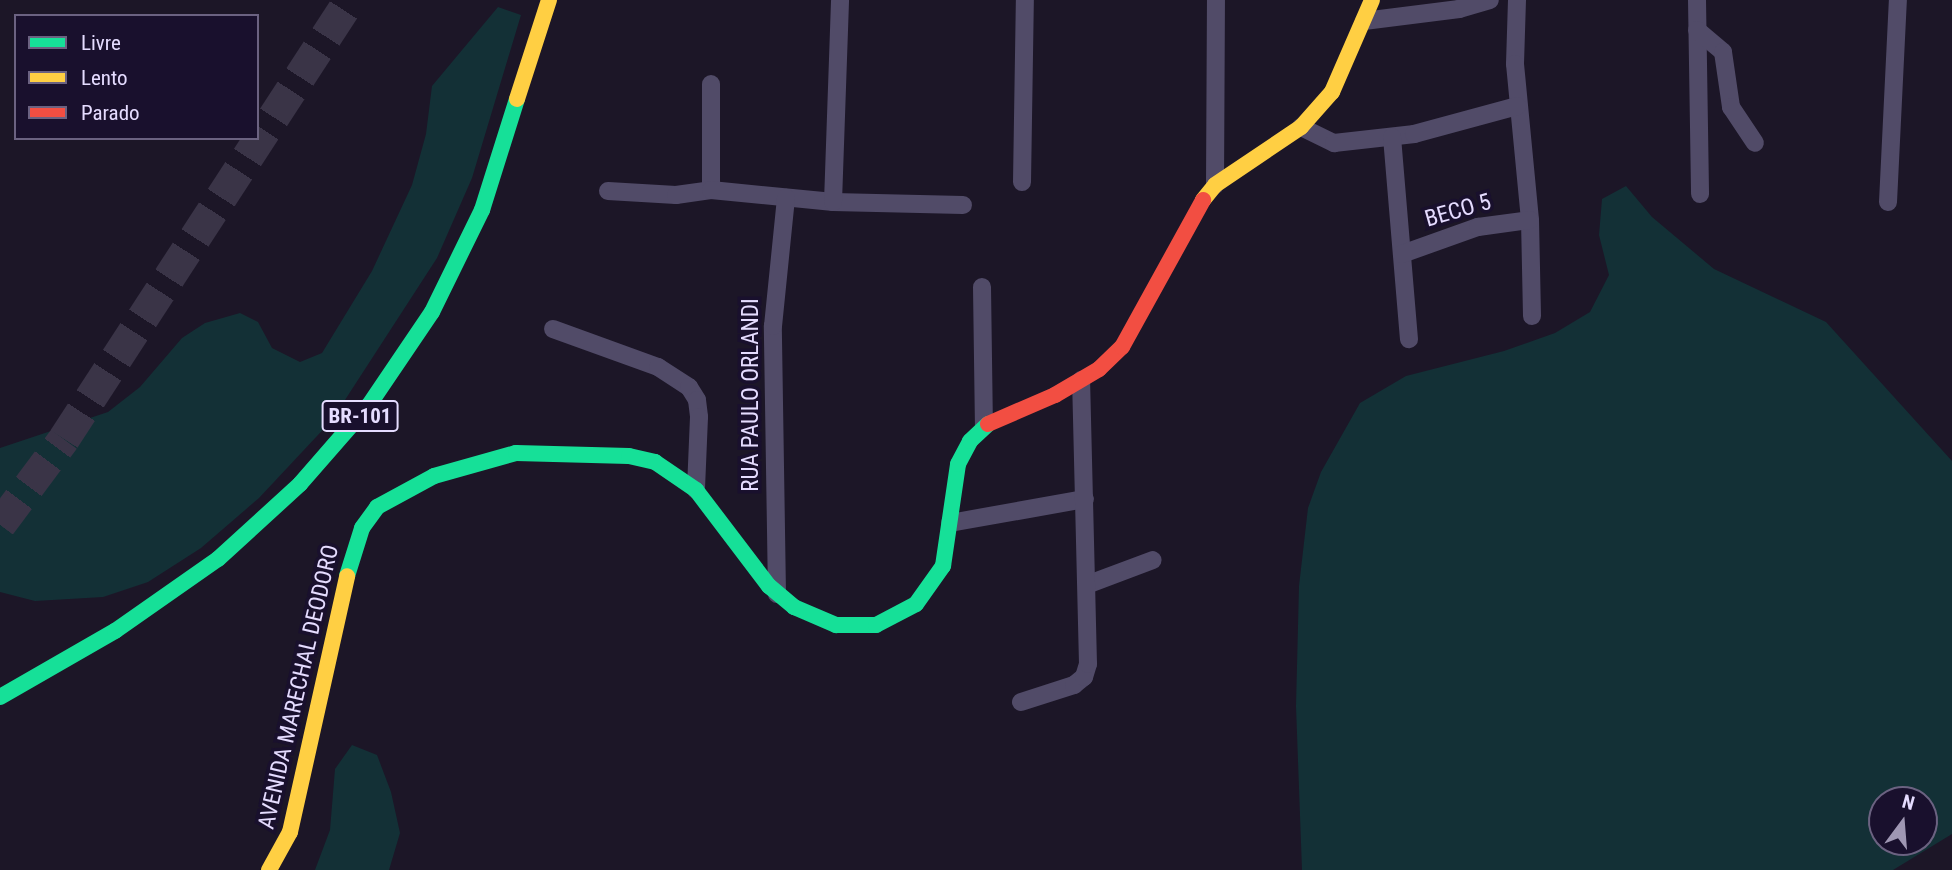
<!DOCTYPE html>
<style>
body{margin:0}
#map{position:relative;width:1952px;height:870px;overflow:hidden;background:#1c1627;font-family:"Roboto Condensed",sans-serif}
div>[style]{position:absolute}
.green>*{inset:0;background:#133036}
.highway-tunnel>*{height:32px;margin-top:-16px;transform-origin:0;background:repeating-linear-gradient(90deg,#3a3447 0 32px,transparent 0 48px)}
.street>*{height:18px;margin:-9px;padding:0 9px;transform-origin:9px;border-radius:9px;background:#514b68}
.fast>*{height:16px;margin:-8px;padding:0 8px;transform-origin:8px;border-radius:8px;background:#16e098}
.slow>*{height:16px;margin:-8px;padding:0 8px;transform-origin:8px;border-radius:8px;background:#ffcf43}
.jam>*{height:16px;margin:-8px;padding:0 8px;transform-origin:8px;border-radius:8px;background:#f24e42}
span{translate:-50% -50%;white-space:nowrap;text-align:center;line-height:1.15;-webkit-text-stroke:7px #19102d;paint-order:stroke}
.shield-label span{padding:2px 5px;background:#19102d;border:2px solid;border-radius:5px;-webkit-text-stroke-width:0}
.shield-label{font-size:21px;color:#e5dcff;font-weight:700}
.street-label{font-size:23px;color:#e5dcff}
.legend{position:absolute;left:14px;top:14px;width:245px;height:126px;box-sizing:border-box;background:#19102d;border:2px solid #6b6281;margin:0;padding:9px 12px;list-style:none;font-size:21px;color:#e5dcff}
.legend li{display:flex;align-items:center;gap:14px;height:35px}
.legend b{width:35px;border:2px solid #6b6281}
.north{position:absolute;left:1868px;top:786px;width:70px;height:70px;box-sizing:border-box;background:#19102d;border:2px solid #6b6281;border-radius:50%;rotate:16deg;font-size:19px;font-weight:700;line-height:28px;text-align:center;color:#e5dcff}
.north::after{content:'';display:block;margin:auto;width:24px;height:32px;background:#9f97b3;clip-path:polygon(50% 0,100% 100%,50% 72%,0 100%)}
</style>
<div id="map">
<div class="green">
<i style="clip-path:polygon(498px 7px,521px 15px,472px 178px,437px 258px,332px 420px,259px 498px,201px 548px,148px 582px,103px 597px,35px 601px,0 592px,0 448px,108px 412px,140px 387px,182px 338px,205px 323px,240px 313px,258px 322px,272px 348px,300px 362px,322px 353px,372px 271px,412px 185px,426px 134px,432px 86px)"></i>
<i style="clip-path:polygon(evenodd,1626px 186px,1652px 217px,1714px 269px,1826px 322px,1952px 461px,1952px 834px,1893px 870px,1302px 870px,1296px 706px,1299px 586px,1308px 508px,1321px 472px,1360px 403px,1406px 376px,1504px 351px,1555px 333px,1590px 312px,1609px 275px,1599px 235px,1602px 199px,1626px 186px,1924px 800px,1924px 842px,1882px 842px,1882px 800px,1924px 800px)"></i>
<i style="clip-path:polygon(352px 745px,377px 755px,391px 792px,400px 833px,389px 870px,315px 870px,330px 830px,335px 769px)"></i>
</div>
<div class="highway-tunnel">
<i style="left:0;top:525px;width:107px;rotate:-53.3deg"></i>
<i style="left:64px;top:439px;width:524px;rotate:-56.92deg"></i>
</div>
<div class="street">
<i style="left:1517px;top:0;width:64px;rotate:91.8deg"></i>
<i style="left:1515px;top:64px;width:157px;rotate:84.5deg"></i>
<i style="left:1530px;top:220px;width:96px;rotate:88.8deg"></i>
<i style="left:1697px;top:0;width:194px;rotate:89.1deg"></i>
<i style="left:1364px;top:21px;width:96px;rotate:-7.2deg"></i>
<i style="left:1459px;top:9px;width:32px;rotate:-16deg"></i>
<i style="left:1697px;top:30px;width:34px;rotate:40deg"></i>
<i style="left:1723px;top:52px;width:56px;rotate:81.7deg"></i>
<i style="left:1731px;top:107px;width:43px;rotate:56.3deg"></i>
<i style="left:711px;top:84px;width:106px;rotate:90deg"></i>
<i style="left:1301px;top:127px;width:37px;rotate:26deg"></i>
<i style="left:1334px;top:143px;width:81px;rotate:-6.4deg"></i>
<i style="left:1414px;top:134px;width:107px;rotate:-15.2deg"></i>
<i style="left:1392px;top:137px;width:203px;rotate:85.2deg"></i>
<i style="left:1022px;top:182px;width:182px;rotate:-89.1deg"></i>
<i style="left:1215px;top:185px;width:185px;rotate:-89.7deg"></i>
<i style="left:608px;top:191px;width:68px;rotate:3.4deg"></i>
<i style="left:676px;top:195px;width:35px;rotate:-8deg"></i>
<i style="left:711px;top:190px;width:123px;rotate:5.6deg"></i>
<i style="left:833px;top:202px;width:130px;rotate:1.3deg"></i>
<i style="left:833px;top:202px;width:202px;rotate:-88deg"></i>
<i style="left:1888px;top:202px;width:202px;rotate:-87.2deg"></i>
<i style="left:1402px;top:254px;width:81px;rotate:-19.6deg"></i>
<i style="left:1478px;top:227px;width:52px;rotate:-7.7deg"></i>
<i style="left:982px;top:287px;width:139px;rotate:89.2deg"></i>
<i style="left:553px;top:329px;width:112px;rotate:19.9deg"></i>
<i style="left:658px;top:367px;width:37px;rotate:33deg"></i>
<i style="left:689px;top:387px;width:15px;rotate:58deg"></i>
<i style="left:697px;top:400px;width:17px;rotate:83deg"></i>
<i style="left:699px;top:417px;width:73px;rotate:92.4deg"></i>
<i style="left:950px;top:523px;width:137px;rotate:-10.1deg"></i>
<i style="left:1089px;top:584px;width:68px;rotate:-20.6deg"></i>
<i style="left:777px;top:594px;width:268px;rotate:-90.9deg"></i>
<i style="left:773px;top:326px;width:129px;rotate:-84.2deg"></i>
<i style="left:1021px;top:702px;width:56px;rotate:-17.8deg"></i>
<i style="left:1074px;top:685px;width:13px;rotate:-39deg"></i>
<i style="left:1084px;top:677px;width:14px;rotate:-73deg"></i>
<i style="left:1088px;top:664px;width:284px;rotate:-91.4deg"></i>
</div>
<div class="fast">
<i style="left:347px;top:576px;width:50px;rotate:-72.6deg"></i>
<i style="left:362px;top:528px;width:26px;rotate:-54deg"></i>
<i style="left:377px;top:507px;width:65px;rotate:-28.5deg"></i>
<i style="left:434px;top:476px;width:85px;rotate:-15.7deg"></i>
<i style="left:516px;top:453px;width:113px;rotate:1.5deg"></i>
<i style="left:629px;top:456px;width:27px;rotate:13deg"></i>
<i style="left:655px;top:462px;width:50px;rotate:34.3deg"></i>
<i style="left:696px;top:490px;width:121px;rotate:52.8deg"></i>
<i style="left:769px;top:586px;width:33px;rotate:40deg"></i>
<i style="left:794px;top:607px;width:46px;rotate:23.2deg"></i>
<i style="left:836px;top:625px;width:40px"></i>
<i style="left:876px;top:625px;width:45px;rotate:-27.7deg"></i>
<i style="left:916px;top:604px;width:47px;rotate:-54.6deg"></i>
<i style="left:943px;top:566px;width:103px;rotate:-81.6deg"></i>
<i style="left:958px;top:464px;width:26px;rotate:-62deg"></i>
<i style="left:970px;top:441px;width:25px;rotate:-43deg"></i>
<i style="left:0;top:697px;width:133px;rotate:-29.9deg"></i>
<i style="left:115px;top:631px;width:126px;rotate:-35deg"></i>
<i style="left:218px;top:559px;width:111px;rotate:-42.4deg"></i>
<i style="left:300px;top:484px;width:105px;rotate:-48.9deg"></i>
<i style="left:369px;top:405px;width:112px;rotate:-55.9deg"></i>
<i style="left:432px;top:312px;width:114px;rotate:-63.9deg"></i>
<i style="left:482px;top:210px;width:116px;rotate:-72.5deg"></i>
</div>
<div class="slow">
<i style="left:517px;top:99px;width:104px;rotate:-72.1deg"></i>
<i style="left:1203px;top:200px;width:19px;rotate:-51deg"></i>
<i style="left:1215px;top:185px;width:104px;rotate:-34deg"></i>
<i style="left:1301px;top:127px;width:47px;rotate:-48.5deg"></i>
<i style="left:1332px;top:92px;width:100px;rotate:-66.5deg"></i>
<i style="left:269px;top:870px;width:43px;rotate:-61.1deg"></i>
<i style="left:290px;top:832px;width:262px;rotate:-77.4deg"></i>
</div>
<div class="jam">
<i style="left:988px;top:424px;width:73px;rotate:-23.4deg"></i>
<i style="left:1055px;top:395px;width:51px;rotate:-30.6deg"></i>
<i style="left:1099px;top:369px;width:32px;rotate:-44deg"></i>
<i style="left:1122px;top:347px;width:168px;rotate:-61.1deg"></i>
</div>
<div class="shield-label">
<span style="left:360px;top:416px">BR-101</span>
</div>
<div class="street-label">
<span style="left:1458px;top:211px;rotate:-16deg">BECO 5</span>
<span style="left:751px;top:395px;rotate:-90deg">RUA PAULO ORLANDI</span>
<span style="left:299px;top:687px;rotate:-77deg">AVENIDA MARECHAL DEODORO</span>
</div>
<ul class="legend">
<li><b style="height:9px;background:#16e098"></b>Livre</li>
<li><b style="height:9px;background:#ffcf43"></b>Lento</li>
<li><b style="height:9px;background:#f24e42"></b>Parado</li>
</ul>
<div class="north">N</div>
</div>
